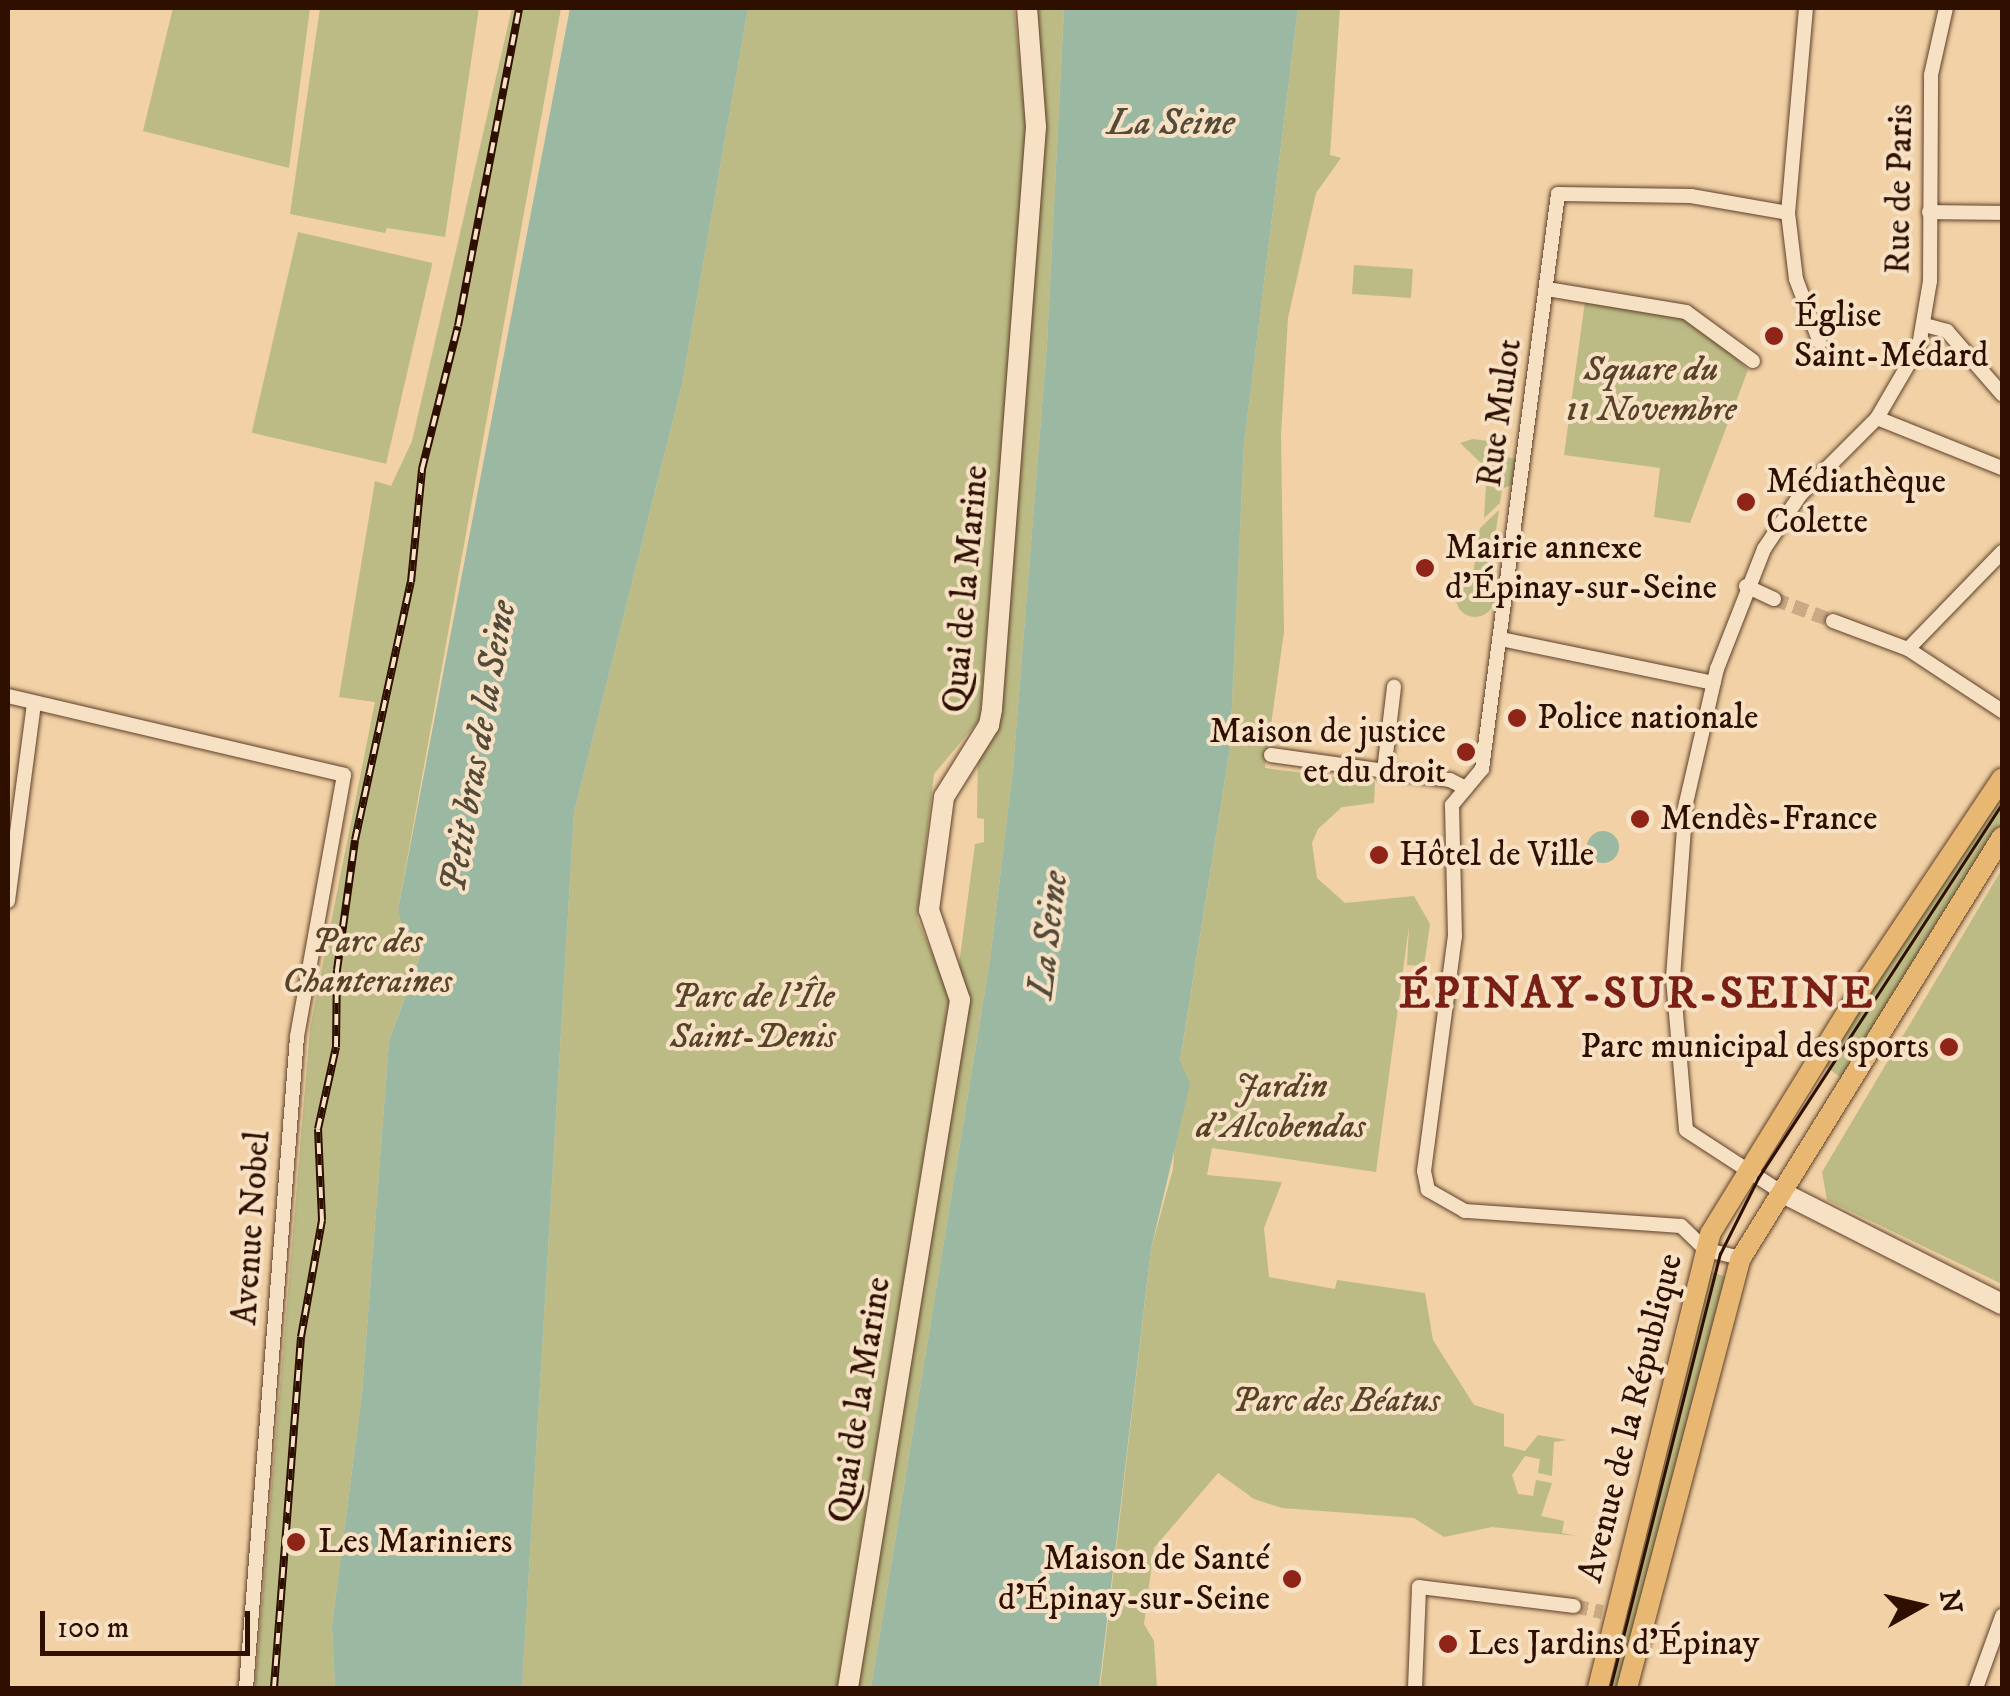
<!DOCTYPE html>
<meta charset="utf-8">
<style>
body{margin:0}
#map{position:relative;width:2010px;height:1696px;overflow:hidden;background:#f1d1a5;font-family:"IM FELL DW Pica",serif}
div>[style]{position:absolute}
.green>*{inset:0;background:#bcbb85;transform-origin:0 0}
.round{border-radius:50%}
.water>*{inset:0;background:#9bb8a3}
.street-tunnel>*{height:14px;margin-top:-7px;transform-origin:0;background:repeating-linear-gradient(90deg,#caaa84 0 14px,transparent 0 21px)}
.roads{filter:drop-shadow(0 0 2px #5f4029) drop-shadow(0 0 2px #5f4029)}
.street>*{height:14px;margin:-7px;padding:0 7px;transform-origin:7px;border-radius:7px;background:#f6e1c4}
.secondary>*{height:20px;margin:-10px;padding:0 10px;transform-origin:10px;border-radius:10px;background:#f6e1c4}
.primary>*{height:20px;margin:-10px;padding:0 10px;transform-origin:10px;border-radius:10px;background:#e8b872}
.tram>*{height:2.5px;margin:-1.25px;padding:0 1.25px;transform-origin:1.25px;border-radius:1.25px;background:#2e0f00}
.rail>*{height:8px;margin-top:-4px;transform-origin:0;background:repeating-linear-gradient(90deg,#f6e1c4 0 11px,#2e0f00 0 22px);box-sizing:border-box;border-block:2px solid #2e0f00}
.dots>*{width:28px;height:28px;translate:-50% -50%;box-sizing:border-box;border:5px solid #f6e1c4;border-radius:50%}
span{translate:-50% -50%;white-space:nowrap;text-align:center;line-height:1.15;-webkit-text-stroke:8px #f6e1c4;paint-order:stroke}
.street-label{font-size:35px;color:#2e0f00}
.poi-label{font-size:35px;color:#2e0f00}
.left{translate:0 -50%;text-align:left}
.right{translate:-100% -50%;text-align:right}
.park-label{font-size:35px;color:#594328;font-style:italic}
.water-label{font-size:38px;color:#544a39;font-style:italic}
.district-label{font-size:45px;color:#7a1f14;font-weight:700;letter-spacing:2.5px}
.frame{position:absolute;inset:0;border:10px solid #2e0f00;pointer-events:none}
.north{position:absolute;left:1870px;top:1556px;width:100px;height:100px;-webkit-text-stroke:8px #f6e1c4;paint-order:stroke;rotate:82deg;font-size:28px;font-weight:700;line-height:40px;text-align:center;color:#2e0f00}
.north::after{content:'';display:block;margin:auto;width:35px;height:45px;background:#2e0f00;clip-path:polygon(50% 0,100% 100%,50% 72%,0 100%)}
.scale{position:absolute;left:40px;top:1611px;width:210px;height:45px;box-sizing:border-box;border:5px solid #2e0f00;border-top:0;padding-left:12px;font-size:30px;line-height:35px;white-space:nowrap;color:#2e0f00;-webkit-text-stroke:8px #f6e1c4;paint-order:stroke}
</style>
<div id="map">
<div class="green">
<i style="clip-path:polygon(173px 8px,310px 8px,289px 168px,143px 131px)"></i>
<i style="clip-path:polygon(320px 8px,479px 8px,445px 237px,387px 228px,385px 233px,290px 214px)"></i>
<i style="clip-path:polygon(512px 8px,561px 8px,398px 910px,421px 952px,389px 1041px,362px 1393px,332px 1626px,335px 1688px,255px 1688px,310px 1028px,375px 702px,339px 697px,375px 481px,391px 486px,412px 441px)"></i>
<i style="clip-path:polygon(748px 8px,1014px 8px,1027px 131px,980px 719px,934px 774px,917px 918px,950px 996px,837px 1688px,522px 1688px,574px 813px,682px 384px)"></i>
<i style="clip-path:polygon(1034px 8px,1064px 8px,1047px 344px,1013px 769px,990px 960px,871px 1688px,854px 1688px,966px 1002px,959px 965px,975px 844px,984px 842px,984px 819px,977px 818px,978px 751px,990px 735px)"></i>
<i style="clip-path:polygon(1298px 8px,1340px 8px,1330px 155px,1341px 158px,1316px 193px,1288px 318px,1281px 435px,1284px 632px,1265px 768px,1375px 782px,1374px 803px,1342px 807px,1318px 829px,1312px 843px,1317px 878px,1345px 903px,1414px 896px,1430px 924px,1424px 966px,1407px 965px,1409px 926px,1376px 1172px,1212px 1148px,1207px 1175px,1282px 1182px,1264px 1228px,1269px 1277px,1335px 1289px,1337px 1280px,1425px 1293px,1433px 1340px,1474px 1405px,1504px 1414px,1504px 1446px,1525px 1451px,1538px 1435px,1567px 1440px,1554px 1442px,1552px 1476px,1538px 1473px,1540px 1459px,1525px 1456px,1512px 1475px,1518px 1494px,1533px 1496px,1536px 1480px,1552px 1483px,1541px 1516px,1564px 1521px,1562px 1533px,1577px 1536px,1492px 1527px,1444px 1537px,1414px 1518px,1282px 1508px,1254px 1499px,1218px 1473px,1154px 1548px,1144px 1624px,1154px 1641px,1157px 1688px,1100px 1688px,1151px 1249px,1173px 1169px,1180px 1062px,1230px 748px,1244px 444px)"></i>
<i style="left:298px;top:232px;width:138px;height:206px;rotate:13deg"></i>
<i style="left:1354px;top:265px;width:59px;height:29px;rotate:4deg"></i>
<i style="clip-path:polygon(1585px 301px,1696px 320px,1748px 370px,1690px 523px,1654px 517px,1660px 468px,1564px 455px)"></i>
<i style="clip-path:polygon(1473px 439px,1505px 443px,1507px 457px,1516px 459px,1514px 484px,1502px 489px,1500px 503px,1484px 518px,1487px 469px,1460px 443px)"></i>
<i style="clip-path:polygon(1499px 510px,1489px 577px,1473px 575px,1480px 528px)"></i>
<i class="round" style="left:1456px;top:579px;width:38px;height:38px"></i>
<i style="clip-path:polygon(2002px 788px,2002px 824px,1843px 1079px,1822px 1064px)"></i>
<i style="clip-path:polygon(2002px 869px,2002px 1284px,1827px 1200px,1822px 1172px)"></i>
<i style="clip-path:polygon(1705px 1270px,1727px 1277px,1621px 1688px,1605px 1688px)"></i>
</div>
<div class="water">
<i style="clip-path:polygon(570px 8px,748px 8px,682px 384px,574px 813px,522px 1688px,335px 1688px,332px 1626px,362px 1393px,389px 1041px,421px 953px,409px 948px,398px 910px)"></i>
<i style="clip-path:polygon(1064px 8px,1298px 8px,1244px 444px,1230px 748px,1180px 1061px,1190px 1084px,1151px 1249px,1099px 1688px,871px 1688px,990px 960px,1013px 769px,1047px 344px)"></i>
<i class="round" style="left:1587px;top:831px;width:32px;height:32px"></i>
</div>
<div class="street-tunnel">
<i style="left:1774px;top:599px;width:63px;rotate:20.4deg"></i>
<i style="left:1574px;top:1606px;width:29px;rotate:12deg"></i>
</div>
<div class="roads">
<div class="street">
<i style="left:1806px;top:8px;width:206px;rotate:95deg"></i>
<i style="left:1788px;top:213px;width:66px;rotate:83.1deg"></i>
<i style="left:1796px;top:279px;width:68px;rotate:69.4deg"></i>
<i style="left:1929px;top:212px;width:73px;rotate:0.8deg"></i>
<i style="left:1547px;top:289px;width:141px;rotate:9.4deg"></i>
<i style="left:1686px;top:312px;width:83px;rotate:36.2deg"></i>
<i style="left:1925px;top:325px;width:23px;rotate:15deg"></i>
<i style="left:1947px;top:331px;width:84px;rotate:48.9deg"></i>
<i style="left:1877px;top:418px;width:135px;rotate:21.8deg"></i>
<i style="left:1746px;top:586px;width:31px;rotate:25deg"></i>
<i style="left:1833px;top:621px;width:80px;rotate:20.5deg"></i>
<i style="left:1908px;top:649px;width:113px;rotate:33.4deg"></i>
<i style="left:1501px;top:639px;width:217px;rotate:11.7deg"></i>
<i style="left:1908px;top:649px;width:135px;rotate:-45.9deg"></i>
<i style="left:8px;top:696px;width:345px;rotate:13.2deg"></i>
<i style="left:344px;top:775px;width:266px;rotate:100.2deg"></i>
<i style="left:297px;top:1037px;width:653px;rotate:94.48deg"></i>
<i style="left:1271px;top:755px;width:181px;rotate:8deg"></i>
<i style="left:1450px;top:780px;width:18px;rotate:27deg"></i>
<i style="left:1384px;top:771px;width:85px;rotate:-83.2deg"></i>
<i style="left:8px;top:901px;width:200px;rotate:-82.5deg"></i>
<i style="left:1781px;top:1192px;width:113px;rotate:-146.9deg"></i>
<i style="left:1686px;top:1130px;width:153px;rotate:-94.9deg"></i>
<i style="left:1673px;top:978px;width:175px;rotate:-85.8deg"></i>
<i style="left:1686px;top:803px;width:138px;rotate:-77deg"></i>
<i style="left:1717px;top:669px;width:129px;rotate:-68.6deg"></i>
<i style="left:1764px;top:549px;width:66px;rotate:-56.1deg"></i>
<i style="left:1801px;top:494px;width:107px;rotate:-45deg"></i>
<i style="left:1877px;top:418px;width:83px;rotate:-59.7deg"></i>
<i style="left:1919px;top:346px;width:66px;rotate:-80.4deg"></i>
<i style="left:1930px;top:281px;width:206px;rotate:-89.7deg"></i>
<i style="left:1931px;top:75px;width:69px;rotate:-77.4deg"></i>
<i style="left:1741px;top:1258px;width:36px;rotate:-167deg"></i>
<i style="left:1706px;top:1250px;width:35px;rotate:-136deg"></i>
<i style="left:1681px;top:1226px;width:217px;rotate:-176deg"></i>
<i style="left:1465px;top:1211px;width:43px;rotate:-150.4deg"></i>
<i style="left:1428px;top:1190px;width:19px;rotate:-102deg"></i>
<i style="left:1424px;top:1171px;width:236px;rotate:-82.5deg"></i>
<i style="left:1455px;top:937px;width:132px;rotate:-91.3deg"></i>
<i style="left:1452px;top:805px;width:47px;rotate:-50.2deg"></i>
<i style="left:1482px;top:769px;width:580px;rotate:-82.47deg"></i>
<i style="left:1558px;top:194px;width:133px;rotate:0.9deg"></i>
<i style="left:1691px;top:196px;width:98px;rotate:9.9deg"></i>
<i style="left:1415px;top:1688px;width:101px;rotate:-87.7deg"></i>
<i style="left:1419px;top:1587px;width:156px;rotate:7deg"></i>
<i style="left:1976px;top:1688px;width:77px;rotate:-70.1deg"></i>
</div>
<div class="secondary">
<i style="left:1781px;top:1192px;width:248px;rotate:26.9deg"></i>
<i style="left:848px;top:1688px;width:697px;rotate:-80.75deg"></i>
<i style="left:960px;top:1000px;width:95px;rotate:-109deg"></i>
<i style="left:929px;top:910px;width:114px;rotate:-82.4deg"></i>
<i style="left:944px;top:797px;width:85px;rotate:-58deg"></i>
<i style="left:989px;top:725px;width:16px;rotate:-79deg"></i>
<i style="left:992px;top:709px;width:584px;rotate:-85.68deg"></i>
<i style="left:1036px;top:127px;width:119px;rotate:-94.3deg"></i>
</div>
<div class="primary">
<i style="left:1598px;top:1688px;width:468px;rotate:-76.1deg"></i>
<i style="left:1710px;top:1234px;width:302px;rotate:-58.3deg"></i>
<i style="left:1869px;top:977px;width:239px;rotate:-56.2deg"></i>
<i style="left:1627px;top:1688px;width:445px;rotate:-75.2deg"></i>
<i style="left:1741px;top:1258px;width:495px;rotate:-58.2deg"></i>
</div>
</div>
<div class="tram">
<i style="left:1610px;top:1688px;width:448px;rotate:-75.8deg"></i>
<i style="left:1720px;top:1254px;width:85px;rotate:-63.4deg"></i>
<i style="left:1758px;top:1178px;width:447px;rotate:-56.9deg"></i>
</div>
<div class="rail">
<i style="left:274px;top:1688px;width:352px;rotate:-85.6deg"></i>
<i style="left:301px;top:1337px;width:119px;rotate:-79.8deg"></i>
<i style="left:322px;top:1220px;width:91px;rotate:-92.5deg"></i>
<i style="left:318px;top:1129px;width:84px;rotate:-77.6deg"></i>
<i style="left:336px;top:1047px;width:77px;rotate:-89.3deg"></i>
<i style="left:337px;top:970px;width:131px;rotate:-82.1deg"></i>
<i style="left:355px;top:840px;width:264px;rotate:-77.8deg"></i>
<i style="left:411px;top:582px;width:114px;rotate:-84.4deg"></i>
<i style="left:422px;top:469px;width:147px;rotate:-75.9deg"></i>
<i style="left:458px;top:326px;width:324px;rotate:-79.1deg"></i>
</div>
<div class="dots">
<i style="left:1774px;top:336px;background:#8f2418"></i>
<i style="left:1746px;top:502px;background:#8f2418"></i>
<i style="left:1425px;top:568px;background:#8f2418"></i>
<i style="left:1517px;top:718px;background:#8f2418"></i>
<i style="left:1466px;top:752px;background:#8f2418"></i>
<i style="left:1640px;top:819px;background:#8f2418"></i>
<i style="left:1379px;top:855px;background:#8f2418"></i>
<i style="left:1949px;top:1047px;background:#8f2418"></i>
<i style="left:296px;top:1542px;background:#8f2418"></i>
<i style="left:1292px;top:1579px;background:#8f2418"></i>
<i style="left:1448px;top:1644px;background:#8f2418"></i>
</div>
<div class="street-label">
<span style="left:1900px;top:189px;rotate:-89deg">Rue de Paris</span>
<span style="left:1500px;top:413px;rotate:-82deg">Rue Mulot</span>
<span style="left:966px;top:589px;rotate:-85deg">Quai de la Marine</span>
<span style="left:252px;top:1228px;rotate:-86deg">Avenue Nobel</span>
<span style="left:860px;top:1400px;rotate:-81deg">Quai de la Marine</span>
<span style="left:1631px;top:1418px;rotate:-76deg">Avenue de la République</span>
</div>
<div class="poi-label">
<span class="left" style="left:1794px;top:336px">Église<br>Saint-Médard</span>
<span class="left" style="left:1766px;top:502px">Médiathèque<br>Colette</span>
<span class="left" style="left:1445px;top:568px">Mairie annexe<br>d'Épinay-sur-Seine</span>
<span class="left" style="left:1537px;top:718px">Police nationale</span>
<span class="right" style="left:1446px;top:752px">Maison de justice<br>et du droit</span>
<span class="left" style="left:1660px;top:819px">Mendès-France</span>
<span class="left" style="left:1399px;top:855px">Hôtel de Ville</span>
<span class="right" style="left:1929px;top:1047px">Parc municipal des sports</span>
<span class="left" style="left:318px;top:1542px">Les Mariniers</span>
<span class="right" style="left:1270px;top:1579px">Maison de Santé<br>d'Épinay-sur-Seine</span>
<span class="left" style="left:1468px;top:1644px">Les Jardins d'Épinay</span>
</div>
<div class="park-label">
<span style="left:1651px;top:390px">Square du<br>11 Novembre</span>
<span style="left:367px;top:962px">Parc des<br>Chanteraines</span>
<span style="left:753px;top:1017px">Parc de l'Île<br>Saint-Denis</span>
<span style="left:1281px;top:1107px">Jardin<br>d'Alcobendas</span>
<span style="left:1336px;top:1401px">Parc des Béatus</span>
</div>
<div class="water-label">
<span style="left:1171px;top:124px">La Seine</span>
<span style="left:479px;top:747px;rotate:-80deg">Petit bras de la Seine</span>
<span style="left:1049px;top:935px;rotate:-83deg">La Seine</span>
</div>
<div class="district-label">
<span style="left:1637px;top:995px">ÉPINAY-SUR-SEINE</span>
</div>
<div class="frame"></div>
<div class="north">N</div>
<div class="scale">100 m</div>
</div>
